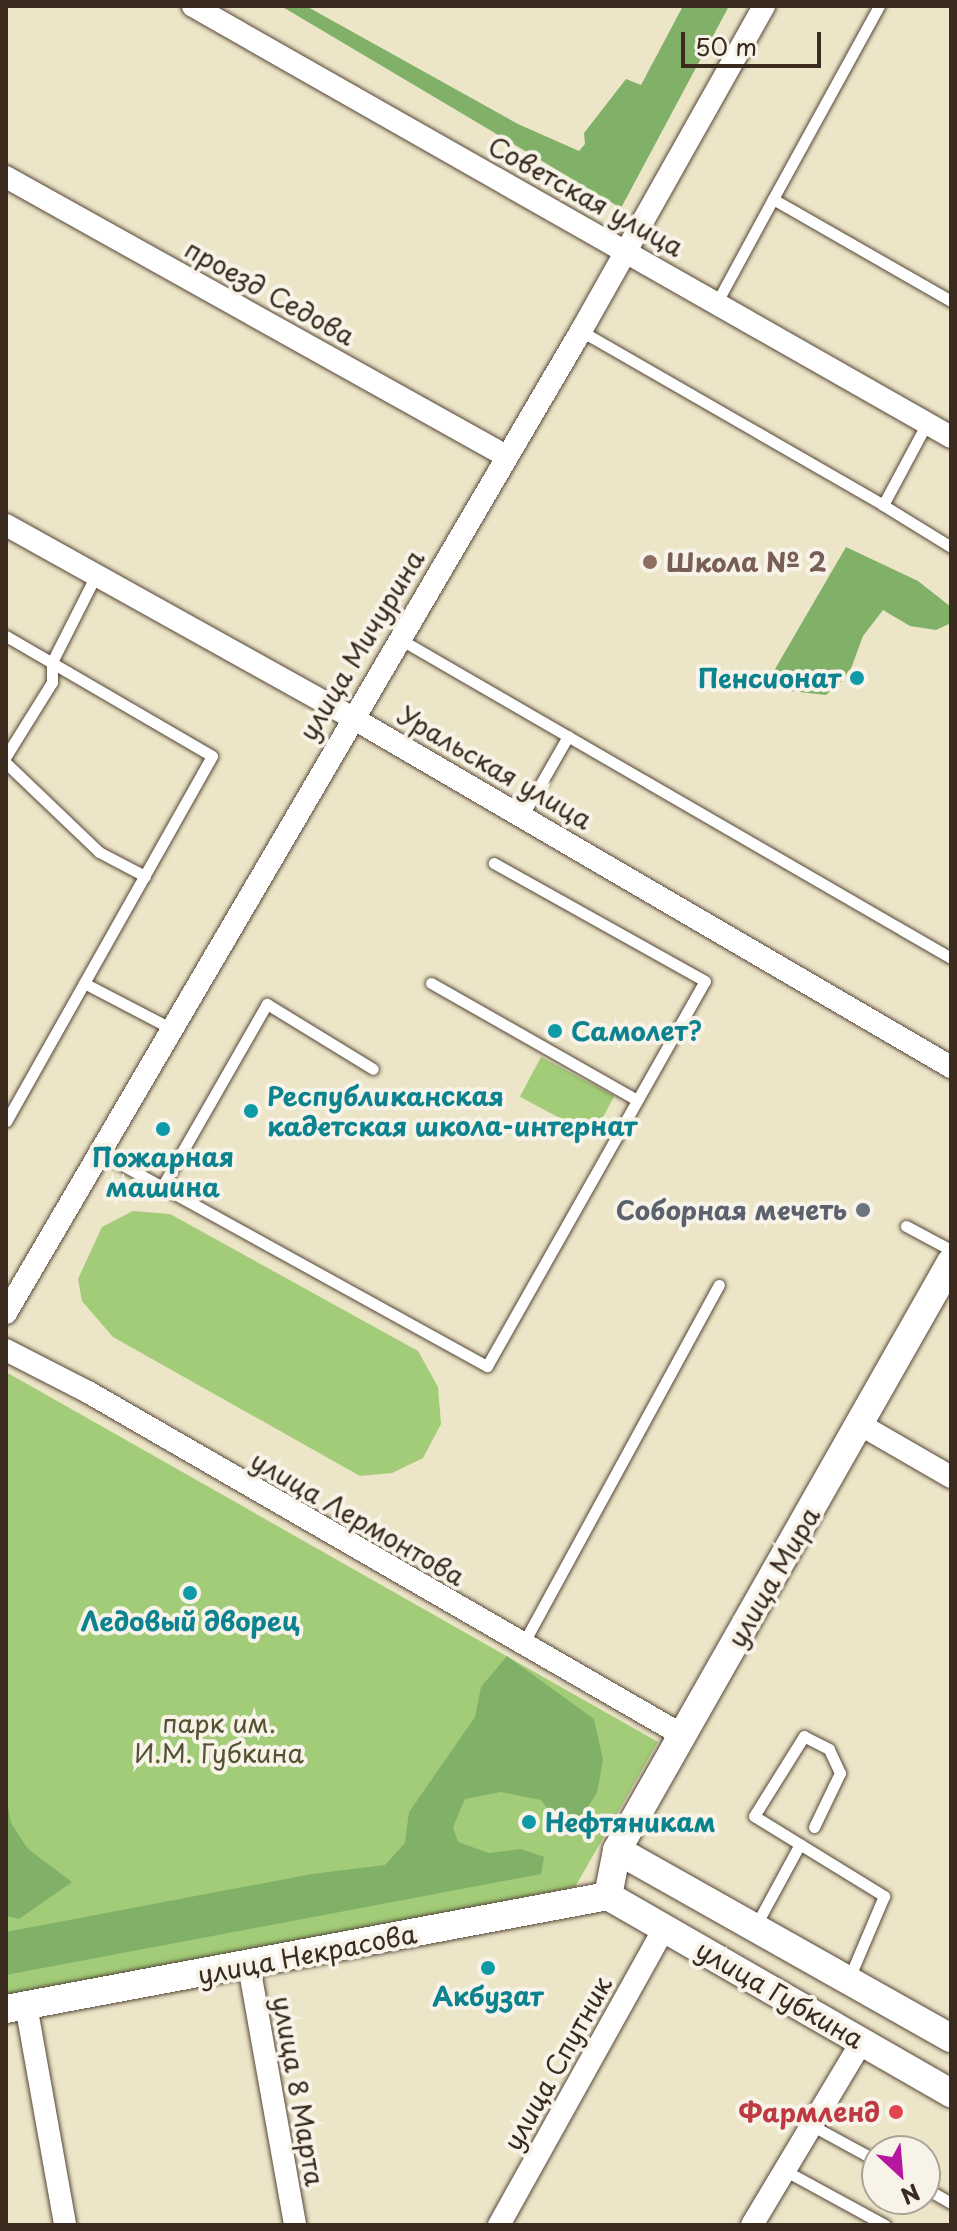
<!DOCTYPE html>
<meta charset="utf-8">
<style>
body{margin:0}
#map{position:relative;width:957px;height:2231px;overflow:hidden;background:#ece5c8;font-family:"Playpen Sans",sans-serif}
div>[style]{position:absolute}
.green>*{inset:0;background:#a2cc78;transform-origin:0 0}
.forest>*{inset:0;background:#81b068}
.roads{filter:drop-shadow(0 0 2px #564638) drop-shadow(0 0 2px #564638)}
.service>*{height:11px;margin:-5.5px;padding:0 5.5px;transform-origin:5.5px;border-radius:5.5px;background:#fff}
.minor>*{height:22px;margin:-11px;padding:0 11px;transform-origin:11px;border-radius:11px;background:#fff}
.tertiary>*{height:28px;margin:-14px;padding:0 14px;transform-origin:14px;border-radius:14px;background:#fff}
.dots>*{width:22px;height:22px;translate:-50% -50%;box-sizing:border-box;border:4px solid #f7f3e8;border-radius:50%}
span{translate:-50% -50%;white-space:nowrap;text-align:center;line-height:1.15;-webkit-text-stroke:8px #f7f3e8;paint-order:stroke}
.street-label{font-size:26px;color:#3b2a1e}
.education-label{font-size:26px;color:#785e54;font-weight:700}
.left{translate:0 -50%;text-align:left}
.culture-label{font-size:26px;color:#0d838f;font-weight:700}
.right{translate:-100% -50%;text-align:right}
.worship-label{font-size:26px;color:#5b616d;font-weight:700}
.park-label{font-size:26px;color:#555234}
.health-label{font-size:26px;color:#be3a42;font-weight:700}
.frame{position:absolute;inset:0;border:8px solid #3b2a1e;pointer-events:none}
.north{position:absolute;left:861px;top:2135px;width:80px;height:80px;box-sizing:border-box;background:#f7f3e8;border:2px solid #aca397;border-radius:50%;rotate:154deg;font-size:22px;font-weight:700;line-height:32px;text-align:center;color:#3b2a1e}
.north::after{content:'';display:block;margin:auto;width:28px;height:36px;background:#b5179e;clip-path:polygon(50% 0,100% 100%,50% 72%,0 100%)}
.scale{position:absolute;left:681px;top:32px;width:140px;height:36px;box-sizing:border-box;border:4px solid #3b2a1e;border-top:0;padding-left:10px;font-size:24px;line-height:28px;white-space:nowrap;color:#3b2a1e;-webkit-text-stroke:6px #f7f3e8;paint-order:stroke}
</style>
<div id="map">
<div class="green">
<i style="left:541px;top:1057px;width:83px;height:45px;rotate:28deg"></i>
<i style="clip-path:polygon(133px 1211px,170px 1214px,418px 1351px,438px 1387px,441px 1424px,423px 1458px,392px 1473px,360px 1476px,113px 1337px,82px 1301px,78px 1279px,102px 1227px)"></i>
<i style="clip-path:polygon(6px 1372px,658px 1742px,575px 1887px,6px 1999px)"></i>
</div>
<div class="forest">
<i style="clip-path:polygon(281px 6px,306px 6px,518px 124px,579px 151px,585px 144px,584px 133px,626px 79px,641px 85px,683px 6px,729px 6px,621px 208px)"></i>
<i style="clip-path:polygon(846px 547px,918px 581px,951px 607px,951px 623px,936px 630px,910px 626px,883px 610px,863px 636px,849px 674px,826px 695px,791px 691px,768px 681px)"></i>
<i style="clip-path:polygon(507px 1656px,594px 1719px,603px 1760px,597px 1793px,568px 1837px,541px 1800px,501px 1792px,465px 1799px,453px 1827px,458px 1842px,489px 1853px,521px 1849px,544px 1857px,541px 1874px,6px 1975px,6px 1932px,312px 1874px,385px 1865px,405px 1843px,409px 1812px,475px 1717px,481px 1687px)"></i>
<i style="clip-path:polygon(6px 1796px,11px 1823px,28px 1849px,72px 1882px,19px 1919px,6px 1916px)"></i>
</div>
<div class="roads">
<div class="service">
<i style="left:879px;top:6px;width:220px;rotate:118.8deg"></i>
<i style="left:773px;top:199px;width:205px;rotate:29.8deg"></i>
<i style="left:717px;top:302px;width:117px;rotate:-61.5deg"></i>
<i style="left:581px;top:331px;width:349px;rotate:29.9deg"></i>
<i style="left:927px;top:423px;width:93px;rotate:118.2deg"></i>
<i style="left:883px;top:505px;width:80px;rotate:31.7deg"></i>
<i style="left:6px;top:636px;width:238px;rotate:30.2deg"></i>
<i style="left:212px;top:756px;width:419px;rotate:119.4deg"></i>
<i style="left:398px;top:638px;width:639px;rotate:30.06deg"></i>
<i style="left:6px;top:756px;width:87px;rotate:-58.1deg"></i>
<i style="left:52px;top:682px;width:20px;rotate:-90deg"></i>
<i style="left:52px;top:662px;width:97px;rotate:-63.2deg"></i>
<i style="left:6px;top:763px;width:129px;rotate:43.7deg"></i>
<i style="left:99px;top:852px;width:52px;rotate:27.6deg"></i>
<i style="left:523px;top:815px;width:91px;rotate:-60.3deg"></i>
<i style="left:84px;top:983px;width:97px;rotate:27.6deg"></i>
<i style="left:431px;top:983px;width:237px;rotate:29.6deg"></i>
<i style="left:99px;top:1152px;width:443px;rotate:28.9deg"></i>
<i style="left:487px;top:1366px;width:442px;rotate:-60.5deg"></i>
<i style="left:705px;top:981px;width:242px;rotate:-150.8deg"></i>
<i style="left:162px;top:1187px;width:211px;rotate:-60.2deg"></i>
<i style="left:267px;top:1004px;width:124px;rotate:31.5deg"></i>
<i style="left:906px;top:1226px;width:51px;rotate:28.1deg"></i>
<i style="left:523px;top:1644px;width:409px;rotate:-61.4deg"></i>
<i style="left:814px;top:1827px;width:60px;rotate:-64.3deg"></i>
<i style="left:840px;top:1773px;width:26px;rotate:-115deg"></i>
<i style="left:829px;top:1749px;width:28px;rotate:-153deg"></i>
<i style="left:804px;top:1736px;width:94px;rotate:122deg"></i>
<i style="left:754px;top:1816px;width:153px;rotate:31.6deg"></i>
<i style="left:884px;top:1896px;width:92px;rotate:113deg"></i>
<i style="left:756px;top:1925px;width:92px;rotate:-61.5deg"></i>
<i style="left:811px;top:2125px;width:75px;rotate:28.6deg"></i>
<i style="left:784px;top:2170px;width:115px;rotate:28.6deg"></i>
<i style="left:925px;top:2188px;width:30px;rotate:30deg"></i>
</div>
<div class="minor">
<i style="left:193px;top:6px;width:872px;rotate:29.62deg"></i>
<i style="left:6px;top:177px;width:573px;rotate:29.16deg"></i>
<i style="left:6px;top:525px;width:395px;rotate:29.1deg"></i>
<i style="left:351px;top:717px;width:695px;rotate:30.26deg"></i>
<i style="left:6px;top:1313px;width:1138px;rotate:-59.65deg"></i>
<i style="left:581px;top:331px;width:373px;rotate:-60.6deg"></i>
<i style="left:6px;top:1350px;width:92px;rotate:27.1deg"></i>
<i style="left:88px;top:1392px;width:686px;rotate:30deg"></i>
<i style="left:861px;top:1425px;width:104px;rotate:30deg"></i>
<i style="left:249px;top:1966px;width:263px;rotate:79.9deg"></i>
<i style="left:26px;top:2005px;width:223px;rotate:79.9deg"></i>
<i style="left:499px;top:2225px;width:340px;rotate:-60.9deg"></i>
<i style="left:752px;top:2225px;width:214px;rotate:-59.1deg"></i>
</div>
<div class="tertiary">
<i style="left:617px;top:1850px;width:383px;rotate:29.4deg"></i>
<i style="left:608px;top:1896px;width:47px;rotate:-78.9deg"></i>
<i style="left:617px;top:1850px;width:676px;rotate:-60.4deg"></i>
<i style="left:608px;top:1896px;width:396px;rotate:29.9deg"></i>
<i style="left:6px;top:2009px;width:613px;rotate:-10.63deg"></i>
</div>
</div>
<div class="dots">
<i style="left:650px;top:562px;background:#8d6e63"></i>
<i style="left:857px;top:678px;background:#0f9aa8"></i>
<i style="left:555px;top:1031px;background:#0f9aa8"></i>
<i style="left:251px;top:1111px;background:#0f9aa8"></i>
<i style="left:163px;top:1129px;background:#0f9aa8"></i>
<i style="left:863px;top:1210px;background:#6b7280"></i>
<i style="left:190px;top:1593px;background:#0f9aa8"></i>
<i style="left:529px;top:1822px;background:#0f9aa8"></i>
<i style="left:488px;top:1968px;background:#0f9aa8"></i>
<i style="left:896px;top:2112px;background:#e0444e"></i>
</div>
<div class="street-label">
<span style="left:586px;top:196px;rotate:29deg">Советская улица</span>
<span style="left:270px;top:292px;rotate:29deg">проезд Седова</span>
<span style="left:361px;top:645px;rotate:-59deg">улица Мичурина</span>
<span style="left:495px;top:767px;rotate:30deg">Уральская улица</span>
<span style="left:358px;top:1518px;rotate:30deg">улица Лермонтова</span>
<span style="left:773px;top:1577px;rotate:-60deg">улица Мира</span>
<span style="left:307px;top:1954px;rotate:-11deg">улица Некрасова</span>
<span style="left:780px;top:1994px;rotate:30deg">улица Губкина</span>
<span style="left:557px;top:2063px;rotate:-61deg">улица Спутник</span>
<span style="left:299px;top:2091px;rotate:80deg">улица 8 Марта</span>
</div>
<div class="education-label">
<span class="left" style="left:666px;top:562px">Школа № 2</span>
</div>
<div class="culture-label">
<span class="right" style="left:841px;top:678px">Пенсионат</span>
<span class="left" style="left:571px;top:1031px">Самолет?</span>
<span class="left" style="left:267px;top:1111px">Республиканская<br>кадетская школа-интернат</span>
<span style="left:163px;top:1172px">Пожарная<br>машина</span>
<span style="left:190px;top:1621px">Ледовый дворец</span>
<span class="left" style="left:545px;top:1822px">Нефтяникам</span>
<span style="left:488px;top:1996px">Акбузат</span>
</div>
<div class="worship-label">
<span class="right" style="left:847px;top:1210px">Соборная мечеть</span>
</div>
<div class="park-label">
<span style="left:219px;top:1738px">парк им.<br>И.М. Губкина</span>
</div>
<div class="health-label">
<span class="right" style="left:880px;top:2112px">Фармленд</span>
</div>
<div class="frame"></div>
<div class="north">N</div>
<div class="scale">50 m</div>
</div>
